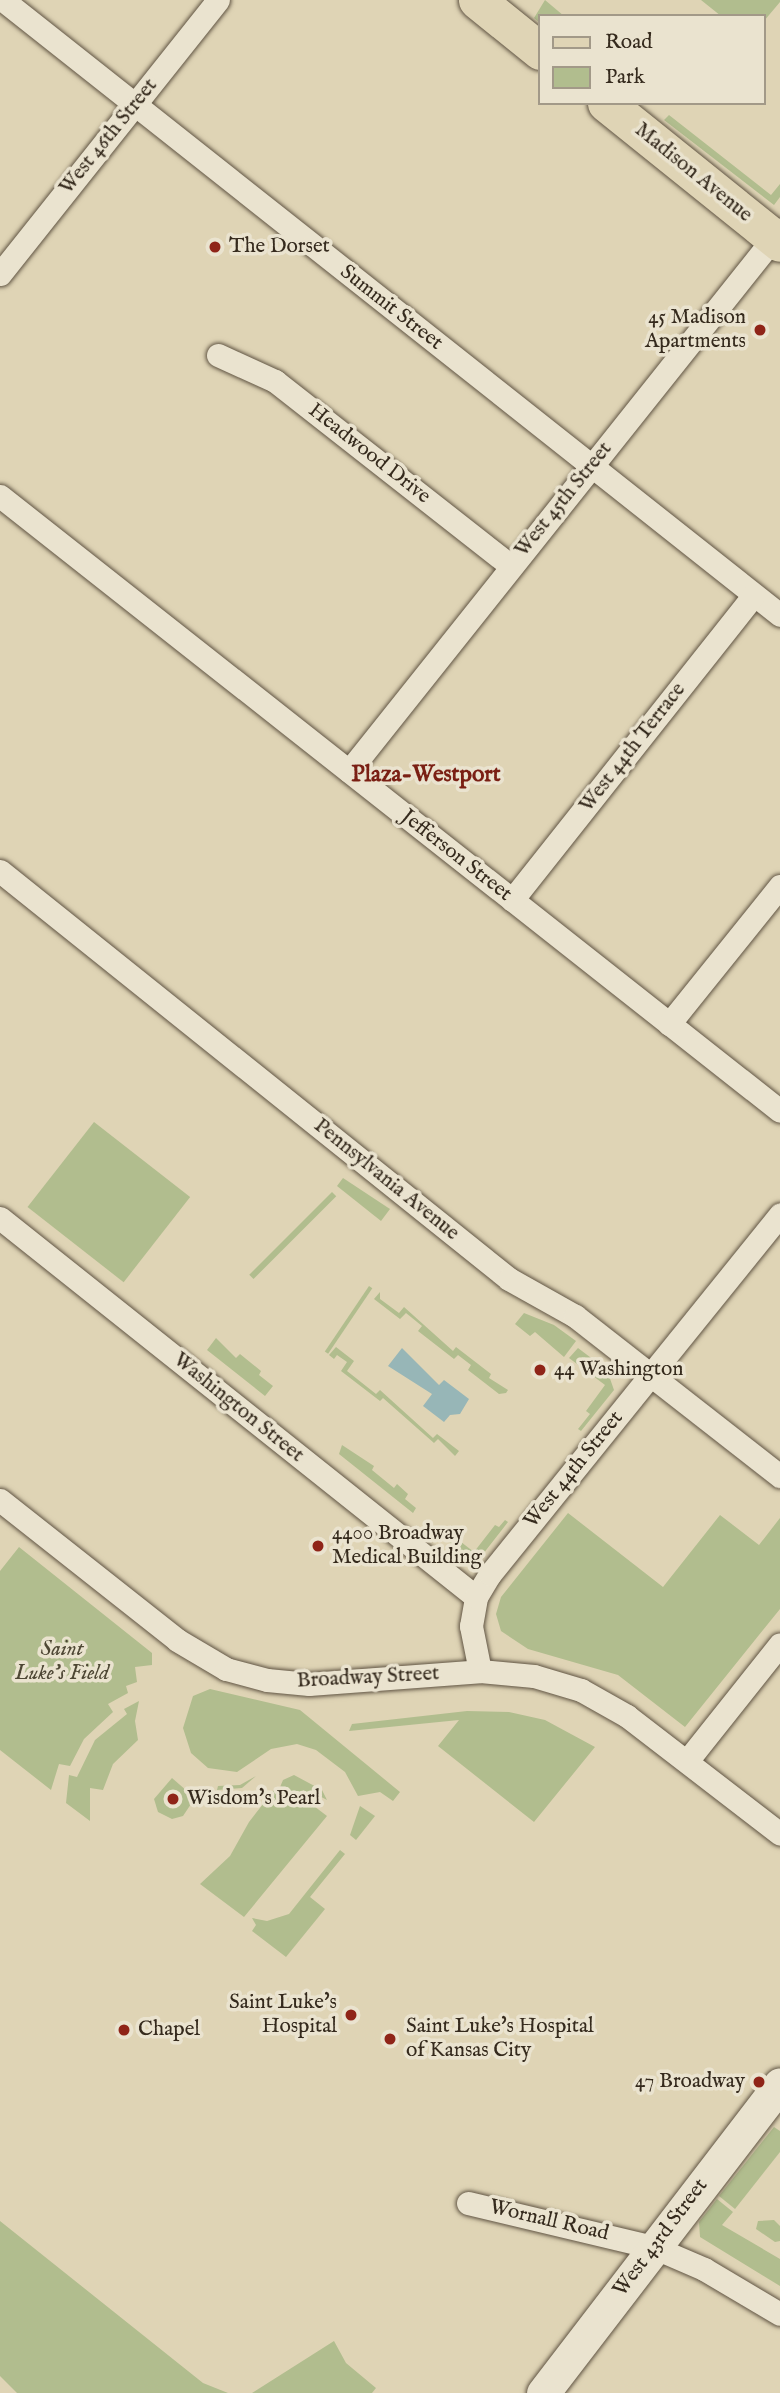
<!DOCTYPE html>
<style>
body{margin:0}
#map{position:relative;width:780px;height:2393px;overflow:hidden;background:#dfd4b5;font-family:"IM FELL English",serif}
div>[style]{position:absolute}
.green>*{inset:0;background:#b1bd8e;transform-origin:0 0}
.water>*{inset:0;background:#97b6b7}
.roads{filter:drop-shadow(0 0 2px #605443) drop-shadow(0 0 2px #605443)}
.street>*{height:23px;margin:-11.5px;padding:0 11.5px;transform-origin:11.5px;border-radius:11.5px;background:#eae3cf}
.secondary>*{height:33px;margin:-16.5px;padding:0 16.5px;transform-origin:16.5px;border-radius:16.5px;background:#eae3cf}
.primary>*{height:37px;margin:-18.5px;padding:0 18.5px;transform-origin:18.5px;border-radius:18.5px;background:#dfd4b5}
.dots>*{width:19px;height:19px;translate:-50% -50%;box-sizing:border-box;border:4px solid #eae3cf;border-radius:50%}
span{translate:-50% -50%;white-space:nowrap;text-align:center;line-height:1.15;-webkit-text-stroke:7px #eae3cf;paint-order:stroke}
.street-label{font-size:21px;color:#352a1d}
.poi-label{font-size:21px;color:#352a1d}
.left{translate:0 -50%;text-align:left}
.right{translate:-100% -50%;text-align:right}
.park-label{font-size:21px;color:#4e4734;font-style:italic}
.neighbourhood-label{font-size:23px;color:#7a1f14;font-weight:700}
.legend{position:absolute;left:538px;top:14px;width:228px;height:91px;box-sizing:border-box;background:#eae3cf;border:2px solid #a29988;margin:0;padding:9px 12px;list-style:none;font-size:21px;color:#352a1d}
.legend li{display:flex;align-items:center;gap:14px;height:35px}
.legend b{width:35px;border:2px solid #a29988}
</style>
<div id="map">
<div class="green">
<i style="clip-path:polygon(545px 0,564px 16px,540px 16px,540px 23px,534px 18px)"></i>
<i style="clip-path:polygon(701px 0,780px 0,780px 2px,764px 21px,764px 16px,721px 16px)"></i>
<i style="clip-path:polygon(669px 115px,771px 195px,780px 184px,780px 197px,774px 205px,664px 120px)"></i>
<i style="left:94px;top:1122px;width:122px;height:108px;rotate:38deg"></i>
<i style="clip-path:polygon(343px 1178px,390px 1209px,381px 1221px,337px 1186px)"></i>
<i style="left:332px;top:1192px;width:6px;height:117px;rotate:45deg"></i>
<i style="left:369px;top:1286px;width:4px;height:79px;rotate:34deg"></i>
<i style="clip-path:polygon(380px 1292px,380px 1299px,399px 1313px,404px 1307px,453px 1351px,456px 1347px,491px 1374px,489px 1378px,508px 1390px,506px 1393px,499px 1394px,468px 1370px,471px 1365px,458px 1355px,454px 1359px,418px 1331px,422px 1326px,406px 1313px,400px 1319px,374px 1299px)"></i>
<i style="clip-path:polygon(524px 1313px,554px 1325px,576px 1341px,564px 1357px,535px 1332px,530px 1336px,515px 1324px)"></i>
<i style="clip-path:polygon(216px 1338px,236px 1358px,240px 1354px,261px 1371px,259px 1375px,273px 1386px,265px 1396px,207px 1350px)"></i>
<i style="clip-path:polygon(336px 1347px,354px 1361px,347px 1371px,376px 1394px,380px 1390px,433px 1438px,437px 1434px,459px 1451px,455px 1456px,438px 1439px,434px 1443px,383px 1398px,380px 1401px,341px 1371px,347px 1362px,337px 1355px,334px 1359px,329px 1355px)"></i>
<i style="clip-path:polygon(578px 1348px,607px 1370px,614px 1390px,581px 1431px,578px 1429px,590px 1414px,586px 1411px,605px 1385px,569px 1358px)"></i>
<i style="clip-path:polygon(342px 1445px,374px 1466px,372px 1470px,394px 1488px,397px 1484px,408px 1494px,405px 1499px,416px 1508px,413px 1513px,339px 1454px)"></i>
<i style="clip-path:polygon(568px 1513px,663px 1587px,720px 1515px,759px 1545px,780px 1518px,780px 1609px,685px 1727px,618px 1675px,528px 1649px,501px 1631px,496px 1614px,501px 1597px)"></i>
<i style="clip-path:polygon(505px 1520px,508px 1522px,476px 1563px,443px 1537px,448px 1532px,474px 1552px,495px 1525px,499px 1527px)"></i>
<i style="clip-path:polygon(19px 1547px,152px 1653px,152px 1665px,135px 1667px,137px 1682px,126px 1686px,128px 1693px,108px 1704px,113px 1712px,84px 1739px,70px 1766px,59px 1764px,51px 1790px,0 1750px,0 1571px)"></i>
<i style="clip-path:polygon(210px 1689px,300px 1710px,400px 1792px,393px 1801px,380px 1792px,358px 1796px,345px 1772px,316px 1750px,297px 1744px,271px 1749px,237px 1772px,208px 1768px,191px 1753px,183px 1728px,193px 1696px)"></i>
<i style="clip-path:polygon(139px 1701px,135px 1721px,138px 1740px,113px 1764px,103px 1790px,90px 1788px,90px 1821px,66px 1803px,69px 1775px,77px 1777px,95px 1740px,127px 1714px,124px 1709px)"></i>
<i style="clip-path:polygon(467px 1711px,509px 1712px,545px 1720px,595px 1747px,534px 1822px,438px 1746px,459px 1720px,349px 1731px,352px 1724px)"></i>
<i style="clip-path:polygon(294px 1775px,322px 1790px,327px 1800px,312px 1792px,306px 1800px,327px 1816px,244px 1917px,200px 1884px,230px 1856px,249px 1822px,274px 1790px,278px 1792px,283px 1780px)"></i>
<i style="clip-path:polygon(256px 1776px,242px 1788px,217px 1790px,218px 1786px,240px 1785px)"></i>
<i style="clip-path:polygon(172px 1778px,195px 1798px,183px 1816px,172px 1819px,158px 1812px,154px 1799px)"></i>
<i style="clip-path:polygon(360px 1806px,375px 1816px,356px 1840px,350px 1835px)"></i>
<i style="clip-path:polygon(340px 1850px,345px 1854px,310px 1897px,325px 1909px,286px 1957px,252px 1931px,256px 1925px,252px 1918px,267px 1921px,289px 1914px)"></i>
<i style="clip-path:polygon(774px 2127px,780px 2131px,780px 2152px,735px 2209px,719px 2196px)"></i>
<i style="clip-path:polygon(717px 2199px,733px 2212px,722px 2225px,780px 2259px,780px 2286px,700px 2237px,699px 2222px)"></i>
<i style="clip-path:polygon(774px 2220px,780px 2226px,780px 2241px,775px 2242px,756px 2229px,758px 2221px)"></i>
<i style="clip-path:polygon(0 2221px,203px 2383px,228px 2393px,17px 2393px,0 2376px)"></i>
<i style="clip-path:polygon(334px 2341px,346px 2363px,376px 2388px,372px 2393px,252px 2393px)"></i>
</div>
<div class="water">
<i style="clip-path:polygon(402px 1348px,439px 1385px,444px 1380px,469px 1399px,460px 1414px,450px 1415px,444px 1422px,423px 1406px,432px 1394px,388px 1366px)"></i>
</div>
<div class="roads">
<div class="street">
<i style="left:3px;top:0;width:991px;rotate:38.36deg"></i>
<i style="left:0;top:274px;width:350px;rotate:-51.5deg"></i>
<i style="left:218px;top:355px;width:63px;rotate:24.5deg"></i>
<i style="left:275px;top:381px;width:300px;rotate:38.1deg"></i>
<i style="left:0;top:496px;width:993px;rotate:38.25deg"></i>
<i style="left:349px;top:771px;width:692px;rotate:-51.46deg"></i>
<i style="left:0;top:871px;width:652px;rotate:38.71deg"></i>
<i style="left:509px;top:1279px;width:76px;rotate:29.3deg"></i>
<i style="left:575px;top:1316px;width:260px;rotate:38deg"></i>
<i style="left:512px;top:900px;width:389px;rotate:-51.6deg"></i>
<i style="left:669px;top:1024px;width:177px;rotate:-51.2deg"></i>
<i style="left:0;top:1218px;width:608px;rotate:38.53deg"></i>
<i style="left:0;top:1500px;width:226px;rotate:38.3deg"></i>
<i style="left:177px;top:1640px;width:57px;rotate:30.6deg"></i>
<i style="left:226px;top:1669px;width:42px;rotate:15deg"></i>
<i style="left:267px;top:1680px;width:42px;rotate:5.4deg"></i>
<i style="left:309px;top:1684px;width:171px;rotate:-4.3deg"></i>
<i style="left:480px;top:1671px;width:54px;rotate:5.3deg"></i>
<i style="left:534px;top:1676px;width:49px;rotate:16.6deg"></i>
<i style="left:581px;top:1690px;width:53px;rotate:29.5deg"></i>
<i style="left:627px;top:1716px;width:193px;rotate:37.6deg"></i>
<i style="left:480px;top:1671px;width:46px;rotate:-101.3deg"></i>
<i style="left:471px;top:1626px;width:29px;rotate:-80deg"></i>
<i style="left:476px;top:1597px;width:27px;rotate:-59deg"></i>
<i style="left:490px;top:1574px;width:462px;rotate:-51.1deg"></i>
<i style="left:687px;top:1761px;width:149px;rotate:-51.5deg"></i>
<i style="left:468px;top:2203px;width:190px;rotate:13.4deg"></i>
<i style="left:653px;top:2247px;width:56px;rotate:23.3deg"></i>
<i style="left:704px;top:2269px;width:88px;rotate:30.6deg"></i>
</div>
<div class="secondary">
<i style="left:543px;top:2393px;width:389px;rotate:-52.5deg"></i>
</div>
<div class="primary">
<i style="left:477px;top:0;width:81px;rotate:39deg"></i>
<i style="left:606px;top:103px;width:223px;rotate:38.8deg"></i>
</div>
</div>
<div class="dots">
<i style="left:215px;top:247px;background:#8f2418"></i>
<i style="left:760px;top:330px;background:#8f2418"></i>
<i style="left:540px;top:1370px;background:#8f2418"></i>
<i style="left:318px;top:1546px;background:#8f2418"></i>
<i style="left:173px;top:1799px;background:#8f2418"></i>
<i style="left:351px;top:2015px;background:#8f2418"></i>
<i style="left:124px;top:2030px;background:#8f2418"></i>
<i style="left:390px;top:2039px;background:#8f2418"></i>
<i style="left:759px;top:2082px;background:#8f2418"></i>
</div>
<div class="street-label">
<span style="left:109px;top:137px;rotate:-51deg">West 46th Street</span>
<span style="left:693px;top:173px;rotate:39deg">Madison Avenue</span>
<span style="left:391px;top:308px;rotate:38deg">Summit Street</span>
<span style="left:369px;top:454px;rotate:38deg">Headwood Drive</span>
<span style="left:564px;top:500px;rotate:-51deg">West 45th Street</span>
<span style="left:633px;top:748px;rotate:-52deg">West 44th Terrace</span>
<span style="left:456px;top:856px;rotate:38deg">Jefferson Street</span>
<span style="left:386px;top:1180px;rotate:39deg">Pennsylvania Avenue</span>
<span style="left:238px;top:1408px;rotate:39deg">Washington Street</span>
<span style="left:574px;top:1470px;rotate:-51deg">West 44th Street</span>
<span style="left:368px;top:1678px;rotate:-3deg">Broadway Street</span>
<span style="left:549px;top:2221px;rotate:13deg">Wornall Road</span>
<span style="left:661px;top:2238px;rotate:-53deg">West 43rd Street</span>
</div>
<div class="poi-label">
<span class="left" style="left:229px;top:247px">The Dorset</span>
<span class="right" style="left:746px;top:330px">45 Madison<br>Apartments</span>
<span class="left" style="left:554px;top:1370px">44 Washington</span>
<span class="left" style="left:332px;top:1546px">4400 Broadway<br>Medical Building</span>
<span class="left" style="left:187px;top:1799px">Wisdom's Pearl</span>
<span class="right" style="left:337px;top:2015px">Saint Luke's<br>Hospital</span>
<span class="left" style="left:406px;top:2039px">Saint Luke's Hospital<br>of Kansas City</span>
<span class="left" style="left:138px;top:2030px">Chapel</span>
<span class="right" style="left:745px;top:2082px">47 Broadway</span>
</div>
<div class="park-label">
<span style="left:62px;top:1662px">Saint<br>Luke's Field</span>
</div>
<div class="neighbourhood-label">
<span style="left:426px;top:775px">Plaza-Westport</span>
</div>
<ul class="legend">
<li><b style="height:9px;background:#dfd4b5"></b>Road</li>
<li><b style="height:19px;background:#b1bd8e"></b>Park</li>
</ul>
</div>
